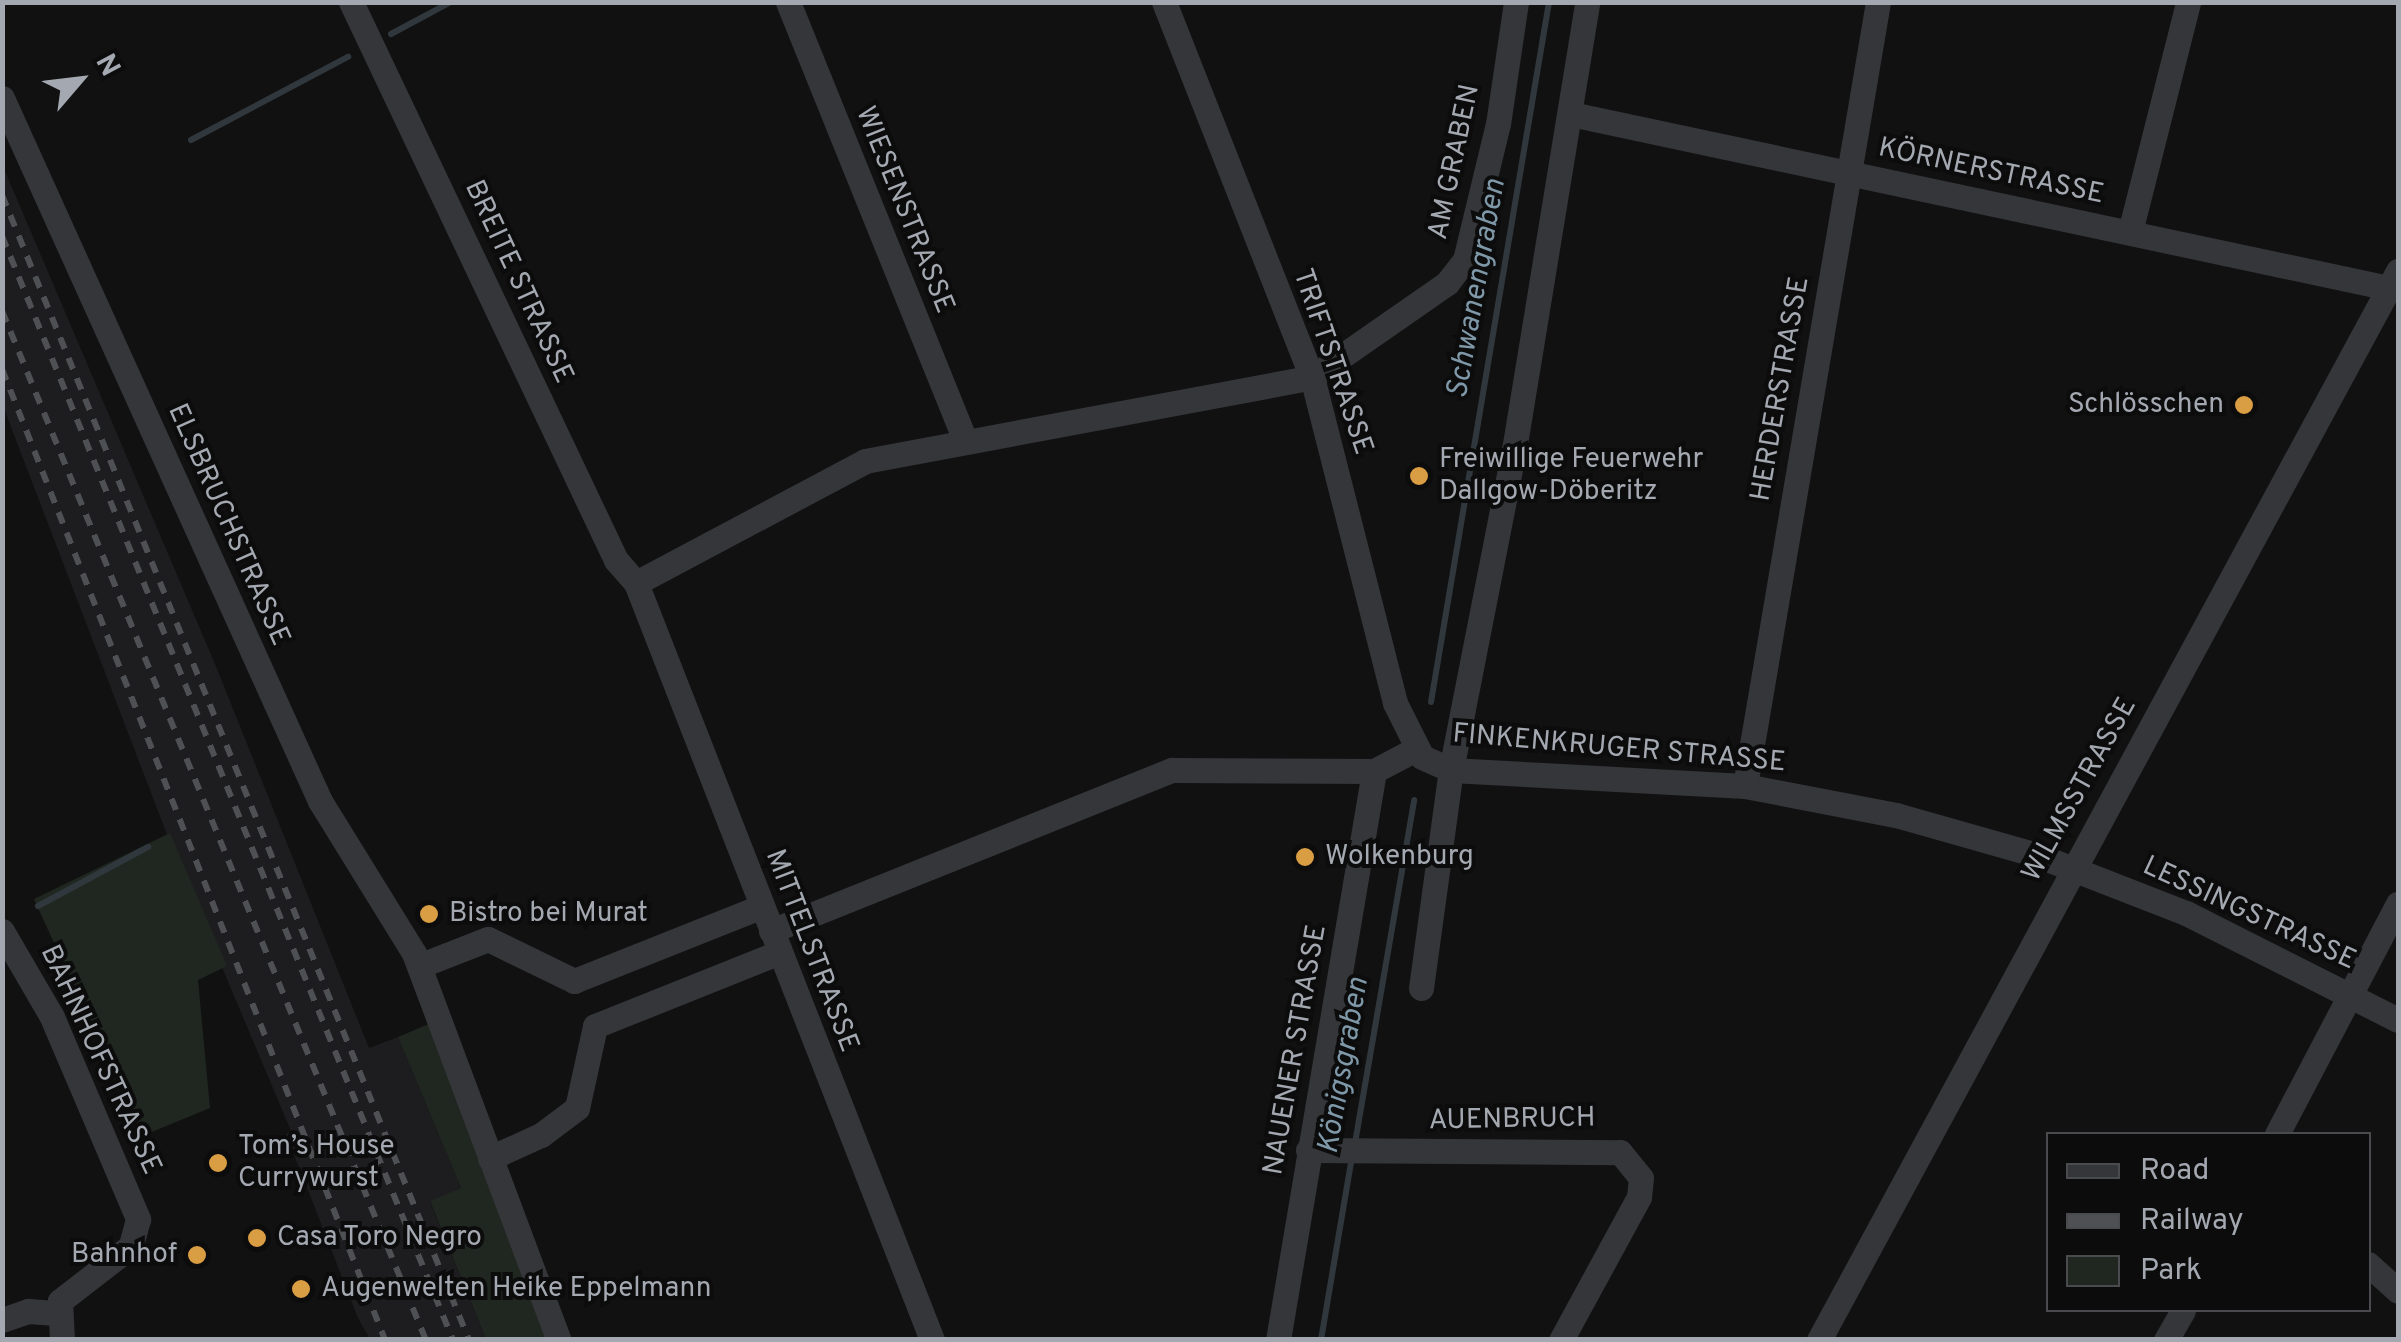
<!DOCTYPE html>
<meta charset="utf-8">
<style>
body{margin:0}
#map{position:relative;width:2401px;height:1342px;overflow:hidden;background:#111112;font-family:Overpass,sans-serif}
div>[style]{position:absolute}
.built>*{inset:0;background:#1d1d1f}
.green>*{inset:0;background:#202721}
.stream>*{height:6px;margin:-3px;padding:0 3px;transform-origin:3px;border-radius:3px;background:#30383d}
.minor>*{height:25px;margin:-12.5px;padding:0 12.5px;transform-origin:12.5px;border-radius:12.5px;background:#353639}
.rail>*{height:6px;margin-top:-3px;transform-origin:0;background:repeating-linear-gradient(90deg,#4e5054 0 12px,transparent 0 22px)}
.dots>*{width:28px;height:28px;translate:-50% -50%;box-sizing:border-box;border:5px solid #0c0c0d;border-radius:50%}
span{translate:-50% -50%;white-space:nowrap;text-align:center;line-height:1.15;-webkit-text-stroke:8px #0c0c0d;paint-order:stroke}
.street-label{font-size:28px;color:#a4a9b1}
.poi-label{font-size:28px;color:#a4a9b1}
.right{translate:-100% -50%;text-align:right}
.left{translate:0 -50%;text-align:left}
.water-label{font-size:30px;color:#7f98a8;font-style:italic}
.frame{position:absolute;inset:0;border:5px solid #a4a9b1;pointer-events:none}
.legend{position:absolute;left:2046px;top:1132px;width:325px;height:180px;box-sizing:border-box;background:#0c0c0d;border:2px solid #494b4f;margin:0;padding:12px 18px;list-style:none;font-size:30px;color:#a4a9b1}
.legend li{display:flex;align-items:center;gap:20px;height:50px}
.legend b{width:50px;border:2px solid #494b4f}
.north{position:absolute;left:30px;top:30px;width:100px;height:100px;-webkit-text-stroke:8px #0c0c0d;paint-order:stroke;rotate:62deg;font-size:28px;font-weight:700;line-height:40px;text-align:center;color:#a4a9b1}
.north::after{content:'';display:block;margin:auto;width:35px;height:45px;background:#a4a9b1;clip-path:polygon(50% 0,100% 100%,50% 72%,0 100%)}
</style>
<div id="map">
<div class="built">
<i style="clip-path:polygon(2px 164px,215px 664px,369px 1048px,398px 1037px,461px 1188px,430px 1202px,486px 1339px,370px 1339px,358px 1318px,286px 1134px,291px 1131px,176px 858px,3px 406px)"></i>
</div>
<div class="green">
<i style="clip-path:polygon(170px 833px,227px 966px,198px 980px,210px 1108px,142px 1136px,34px 899px)"></i>
<i style="clip-path:polygon(431px 1023px,549px 1339px,486px 1339px,430px 1201px,461px 1188px,398px 1037px)"></i>
</div>
<div class="stream">
<i style="left:391px;top:34px;width:68px;rotate:-28.1deg"></i>
<i style="left:191px;top:140px;width:178px;rotate:-27.9deg"></i>
<i style="left:1431px;top:702px;width:710px;rotate:-80.43deg"></i>
<i style="left:38px;top:906px;width:125px;rotate:-28.2deg"></i>
<i style="left:1355px;top:1143px;width:348px;rotate:-80.2deg"></i>
<i style="left:1321px;top:1340px;width:187px;rotate:-80.4deg"></i>
</div>
<div class="minor">
<i style="left:351px;top:2px;width:618px;rotate:64.6deg"></i>
<i style="left:616px;top:560px;width:30px;rotate:49deg"></i>
<i style="left:636px;top:583px;width:813px;rotate:68.64deg"></i>
<i style="left:788px;top:2px;width:473px;rotate:68deg"></i>
<i style="left:1164px;top:2px;width:403px;rotate:68.5deg"></i>
<i style="left:1312px;top:377px;width:336px;rotate:75.7deg"></i>
<i style="left:1395px;top:703px;width:60px;rotate:63.4deg"></i>
<i style="left:1422px;top:757px;width:32px;rotate:24deg"></i>
<i style="left:1451px;top:770px;width:294px;rotate:3.1deg"></i>
<i style="left:1745px;top:786px;width:154px;rotate:10.9deg"></i>
<i style="left:1896px;top:815px;width:147px;rotate:15.8deg"></i>
<i style="left:2037px;top:855px;width:160px;rotate:21.3deg"></i>
<i style="left:2186px;top:913px;width:237px;rotate:26.8deg"></i>
<i style="left:2px;top:98px;width:772px;rotate:65.66deg"></i>
<i style="left:320px;top:801px;width:179px;rotate:58.3deg"></i>
<i style="left:414px;top:953px;width:413px;rotate:69.5deg"></i>
<i style="left:1571px;top:114px;width:846px;rotate:12.01deg"></i>
<i style="left:2130px;top:232px;width:237px;rotate:-75.8deg"></i>
<i style="left:636px;top:583px;width:259px;rotate:-28deg"></i>
<i style="left:865px;top:461px;width:455px;rotate:-10.6deg"></i>
<i style="left:1312px;top:377px;width:165px;rotate:-34.8deg"></i>
<i style="left:1447px;top:283px;width:29px;rotate:-52deg"></i>
<i style="left:1465px;top:260px;width:140px;rotate:-76.4deg"></i>
<i style="left:1498px;top:124px;width:123px;rotate:-81.6deg"></i>
<i style="left:1745px;top:786px;width:795px;rotate:-80.37deg"></i>
<i style="left:2px;top:931px;width:99px;rotate:59.8deg"></i>
<i style="left:52px;top:1017px;width:220px;rotate:66.9deg"></i>
<i style="left:138px;top:1219px;width:28px;rotate:105deg"></i>
<i style="left:131px;top:1246px;width:90px;rotate:142.2deg"></i>
<i style="left:60px;top:1301px;width:39px;rotate:87deg"></i>
<i style="left:771px;top:931px;width:432px;rotate:-21.9deg"></i>
<i style="left:1172px;top:770px;width:202px;rotate:0.3deg"></i>
<i style="left:1374px;top:771px;width:45px;rotate:-27.7deg"></i>
<i style="left:419px;top:966px;width:74px;rotate:-21.4deg"></i>
<i style="left:488px;top:939px;width:96px;rotate:26deg"></i>
<i style="left:574px;top:981px;width:202px;rotate:-21.7deg"></i>
<i style="left:1421px;top:988px;width:220px;rotate:-82.2deg"></i>
<i style="left:1451px;top:770px;width:326px;rotate:-78.9deg"></i>
<i style="left:1514px;top:450px;width:454px;rotate:-80.7deg"></i>
<i style="left:2277px;top:1134px;width:260px;rotate:-62.3deg"></i>
<i style="left:1308px;top:1150px;width:312px;rotate:0.4deg"></i>
<i style="left:1620px;top:1152px;width:33px;rotate:51deg"></i>
<i style="left:1641px;top:1178px;width:19px;rotate:96deg"></i>
<i style="left:1639px;top:1197px;width:163px;rotate:118.6deg"></i>
<i style="left:490px;top:1158px;width:56px;rotate:-24.3deg"></i>
<i style="left:541px;top:1135px;width:45px;rotate:-36.9deg"></i>
<i style="left:577px;top:1108px;width:84px;rotate:-77.6deg"></i>
<i style="left:595px;top:1026px;width:199px;rotate:-21.8deg"></i>
<i style="left:2368px;top:1264px;width:40px;rotate:42deg"></i>
<i style="left:2px;top:1320px;width:28px;rotate:-19deg"></i>
<i style="left:28px;top:1311px;width:28px;rotate:4deg"></i>
<i style="left:1278px;top:1340px;width:577px;rotate:-80.42deg"></i>
<i style="left:1819px;top:1340px;width:1216px;rotate:-61.56deg"></i>
<i style="left:2166px;top:1340px;width:34px;rotate:-60deg"></i>
</div>
<div class="rail">
<i style="left:2px;top:195px;width:1237px;rotate:67.81deg"></i>
<i style="left:2px;top:236px;width:1193px;rotate:67.78deg"></i>
<i style="left:2px;top:311px;width:1113px;rotate:67.61deg"></i>
<i style="left:2px;top:369px;width:1044px;rotate:68.47deg"></i>
</div>
<div class="dots">
<i style="left:2244px;top:405px;background:#d99d43"></i>
<i style="left:1419px;top:476px;background:#d99d43"></i>
<i style="left:1305px;top:857px;background:#d99d43"></i>
<i style="left:429px;top:914px;background:#d99d43"></i>
<i style="left:218px;top:1163px;background:#d99d43"></i>
<i style="left:257px;top:1238px;background:#d99d43"></i>
<i style="left:197px;top:1255px;background:#d99d43"></i>
<i style="left:301px;top:1289px;background:#d99d43"></i>
</div>
<div class="street-label">
<span style="left:1455px;top:162px;rotate:-78deg">AM GRABEN</span>
<span style="left:1991px;top:172px;rotate:12deg">KÖRNERSTRASSE</span>
<span style="left:904px;top:210px;rotate:68deg">WIESENSTRASSE</span>
<span style="left:518px;top:282px;rotate:65deg">BREITE STRASSE</span>
<span style="left:1332px;top:362px;rotate:71deg">TRIFTSTRASSE</span>
<span style="left:1781px;top:389px;rotate:-80deg">HERDERSTRASSE</span>
<span style="left:228px;top:525px;rotate:66deg">ELSBRUCHSTRASSE</span>
<span style="left:1619px;top:749px;rotate:5deg">FINKENKRUGER STRASSE</span>
<span style="left:2080px;top:790px;rotate:-61deg">WILMSSTRASSE</span>
<span style="left:2249px;top:914px;rotate:25deg">LESSINGSTRASSE</span>
<span style="left:811px;top:951px;rotate:69deg">MITTELSTRASSE</span>
<span style="left:1296px;top:1050px;rotate:-80deg">NAUENER STRASSE</span>
<span style="left:100px;top:1060px;rotate:65deg">BAHNHOFSTRASSE</span>
<span style="left:1512px;top:1120px;rotate:-1deg">AUENBRUCH</span>
</div>
<div class="poi-label">
<span class="right" style="left:2224px;top:405px">Schlösschen</span>
<span class="left" style="left:1439px;top:476px">Freiwillige Feuerwehr<br>Dallgow-Döberitz</span>
<span class="left" style="left:1325px;top:857px">Wolkenburg</span>
<span class="left" style="left:449px;top:914px">Bistro bei Murat</span>
<span class="left" style="left:238px;top:1163px">Tom’s House<br>Currywurst</span>
<span class="left" style="left:277px;top:1238px">Casa Toro Negro</span>
<span class="right" style="left:177px;top:1255px">Bahnhof</span>
<span class="left" style="left:321px;top:1289px">Augenwelten Heike Eppelmann</span>
</div>
<div class="water-label">
<span style="left:1478px;top:289px;rotate:-80deg">Schwanengraben</span>
<span style="left:1345px;top:1066px;rotate:-80deg">Königsgraben</span>
</div>
<div class="frame"></div>
<ul class="legend">
<li><b style="height:12px;background:#353639"></b>Road</li>
<li><b style="height:12px;background:#4e5054"></b>Railway</li>
<li><b style="height:28px;background:#202721"></b>Park</li>
</ul>
<div class="north">N</div>
</div>
